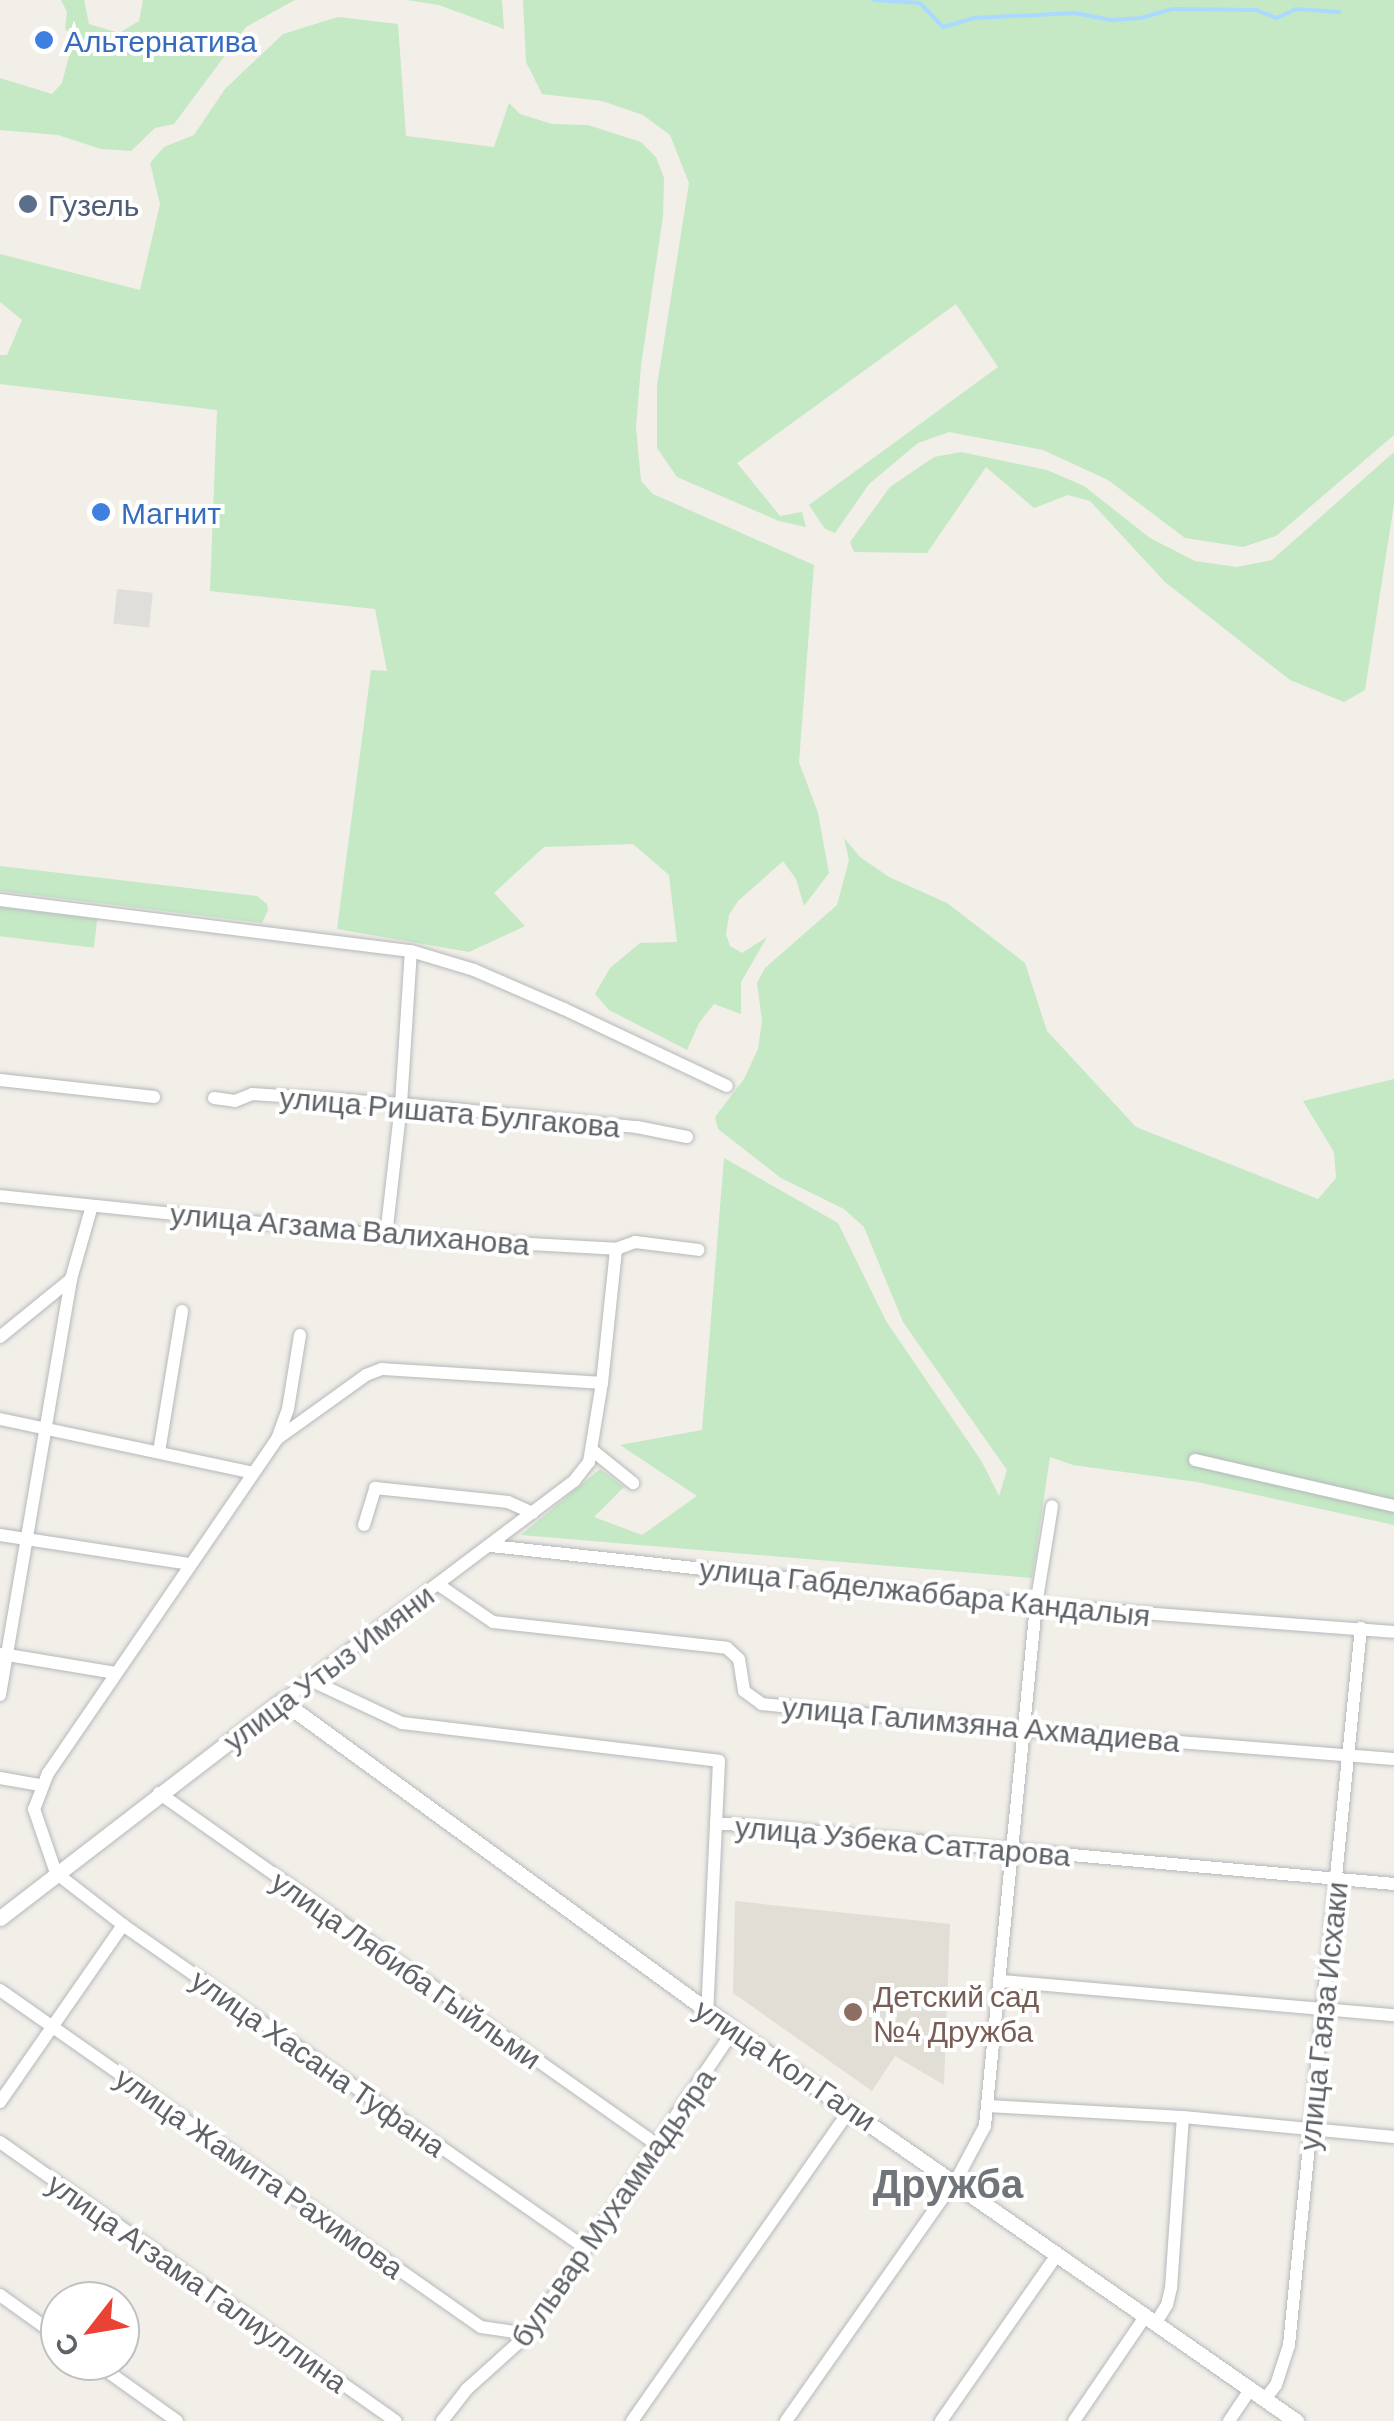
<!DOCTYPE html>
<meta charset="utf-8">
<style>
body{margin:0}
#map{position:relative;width:1394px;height:2421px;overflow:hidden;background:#f1efe8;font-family:Barlow,sans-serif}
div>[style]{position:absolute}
.industrial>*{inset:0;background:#e0deda;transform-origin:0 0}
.education>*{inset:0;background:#e1ded6}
.green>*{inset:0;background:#c5e8c5;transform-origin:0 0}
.stream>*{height:4px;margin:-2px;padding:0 2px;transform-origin:2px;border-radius:2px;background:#aadaff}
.roads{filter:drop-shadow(0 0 2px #b5b8bc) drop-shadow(0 0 2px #b5b8bc)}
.minor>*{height:12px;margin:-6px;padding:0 6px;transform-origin:6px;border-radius:6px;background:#fff}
.tertiary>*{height:15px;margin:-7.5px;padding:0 7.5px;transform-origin:7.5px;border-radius:7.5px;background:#fff}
.dots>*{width:28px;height:28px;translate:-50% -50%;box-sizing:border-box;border:5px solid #fff;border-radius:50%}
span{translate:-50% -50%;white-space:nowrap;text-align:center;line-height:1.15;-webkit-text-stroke:8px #fff;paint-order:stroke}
.shop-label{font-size:30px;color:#366cbe}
.left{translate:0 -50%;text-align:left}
.service-label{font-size:30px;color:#4e5e75}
.street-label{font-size:30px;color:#5f6368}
.education-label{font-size:30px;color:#785e54}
.district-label{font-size:40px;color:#70757a;font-weight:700}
.north{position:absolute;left:40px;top:2281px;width:100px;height:100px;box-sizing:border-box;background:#fff;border:2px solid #bfc1c3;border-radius:50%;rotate:239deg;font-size:28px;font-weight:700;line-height:40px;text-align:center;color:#5f6368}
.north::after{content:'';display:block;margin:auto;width:35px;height:45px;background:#ea4335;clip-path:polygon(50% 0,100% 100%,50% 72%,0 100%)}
</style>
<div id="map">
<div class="industrial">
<i style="left:117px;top:589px;width:36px;height:35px;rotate:6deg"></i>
</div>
<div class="education">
<i style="clip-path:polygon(735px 1901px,950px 1924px,944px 2085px,895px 2056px,872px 2091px,733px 1993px)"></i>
</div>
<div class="green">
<i style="clip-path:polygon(61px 0,84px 0,89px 24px,119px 33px,139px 21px,143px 0,295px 0,246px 27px,174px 124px,155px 128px,131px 151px,101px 149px,58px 135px,0 130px,0 78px,52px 94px,62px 83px,74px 37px,65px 29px,67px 12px)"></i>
<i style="clip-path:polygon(407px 0,502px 0,504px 29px,439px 5px)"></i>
<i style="clip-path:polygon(523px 0,1394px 0,1394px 435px,1276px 536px,1243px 547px,1185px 538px,1108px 480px,1043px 450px,949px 432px,918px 443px,869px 484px,835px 533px,825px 529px,809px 505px,998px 367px,956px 304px,737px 463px,780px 516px,802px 512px,806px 527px,779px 521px,677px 477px,657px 448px,657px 386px,689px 183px,670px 135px,643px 115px,602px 101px,542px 94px,526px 62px)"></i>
<i style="clip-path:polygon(338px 17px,398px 24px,406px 136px,494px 147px,509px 103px,520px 114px,552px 124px,588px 125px,641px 142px,656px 157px,664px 178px,663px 216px,641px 366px,636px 427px,641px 481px,653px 494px,814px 565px,799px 762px,818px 813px,829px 873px,804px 906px,796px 879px,783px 861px,738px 901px,729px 915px,726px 934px,730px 946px,742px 953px,767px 937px,741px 982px,741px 1014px,714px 1004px,699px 1023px,687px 1050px,609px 1010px,595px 994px,610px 968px,640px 943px,677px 942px,669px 875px,633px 844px,544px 847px,494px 893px,525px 926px,469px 952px,337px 929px,371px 670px,387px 671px,375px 609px,210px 591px,217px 410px,0 384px,0 355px,7px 355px,22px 320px,0 302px,0 254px,140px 290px,160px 204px,150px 163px,164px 147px,194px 135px,225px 89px,283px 34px)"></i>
<i style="clip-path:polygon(961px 452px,1047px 470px,1084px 486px,1150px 538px,1195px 561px,1237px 567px,1272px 560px,1394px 452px,1394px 504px,1365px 690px,1344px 702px,1290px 680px,1165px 582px,1090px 501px,1068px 495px,1034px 508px,986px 467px,927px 553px,854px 552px,850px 542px,890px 487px,934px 457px)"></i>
<i style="clip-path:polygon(844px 838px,860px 857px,889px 877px,947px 903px,1025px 963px,1047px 1031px,1136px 1127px,1318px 1199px,1336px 1178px,1334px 1152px,1303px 1101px,1394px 1079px,1394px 1525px,1197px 1482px,1073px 1465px,1050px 1457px,1032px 1578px,521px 1535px,600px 1469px,624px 1487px,594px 1517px,642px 1535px,697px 1496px,620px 1445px,702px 1430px,724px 1158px,838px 1223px,886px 1321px,982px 1462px,999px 1496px,1007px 1470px,903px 1322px,864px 1227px,844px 1209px,781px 1178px,718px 1129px,715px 1117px,744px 1079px,758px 1049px,762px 1021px,757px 983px,765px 968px,837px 905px,849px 860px)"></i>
<i style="clip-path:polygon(0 866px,257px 896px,267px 904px,268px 910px,262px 923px,0 891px)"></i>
<i style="left:0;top:907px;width:98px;height:29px;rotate:7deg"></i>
</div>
<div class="stream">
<i style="left:874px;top:0;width:46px;rotate:3.7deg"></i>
<i style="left:920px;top:3px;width:33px;rotate:46deg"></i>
<i style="left:943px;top:27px;width:32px;rotate:-16deg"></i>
<i style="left:974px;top:18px;width:101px;rotate:-2.8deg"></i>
<i style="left:1075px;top:13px;width:38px;rotate:11deg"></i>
<i style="left:1112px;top:20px;width:29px;rotate:-4deg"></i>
<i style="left:1141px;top:18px;width:32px;rotate:-16deg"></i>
<i style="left:1172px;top:9px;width:84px;rotate:0.7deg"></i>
<i style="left:1256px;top:10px;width:22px;rotate:21deg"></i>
<i style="left:1277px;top:18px;width:21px;rotate:-25deg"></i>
<i style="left:1296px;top:9px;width:43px;rotate:4deg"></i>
</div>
<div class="roads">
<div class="minor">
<i style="left:0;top:900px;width:414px;rotate:7.1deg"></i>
<i style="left:411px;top:951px;width:66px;rotate:16.8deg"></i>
<i style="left:474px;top:970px;width:98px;rotate:23.4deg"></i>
<i style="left:564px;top:1009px;width:180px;rotate:25.3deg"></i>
<i style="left:0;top:1080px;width:155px;rotate:6.3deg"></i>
<i style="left:214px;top:1098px;width:21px;rotate:8deg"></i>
<i style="left:235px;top:1101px;width:18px;rotate:-22deg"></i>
<i style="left:252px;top:1094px;width:149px;rotate:3.8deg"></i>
<i style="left:401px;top:1104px;width:237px;rotate:5.6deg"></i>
<i style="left:637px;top:1127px;width:51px;rotate:11.3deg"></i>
<i style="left:0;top:1196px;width:388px;rotate:5.9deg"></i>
<i style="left:386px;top:1236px;width:230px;rotate:3.2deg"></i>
<i style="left:616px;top:1249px;width:20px;rotate:-20deg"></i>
<i style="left:635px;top:1242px;width:64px;rotate:7.1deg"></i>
<i style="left:386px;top:1236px;width:133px;rotate:-83.5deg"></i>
<i style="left:401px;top:1104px;width:153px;rotate:-86.3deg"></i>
<i style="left:300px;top:1335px;width:75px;rotate:99.2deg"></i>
<i style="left:288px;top:1409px;width:32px;rotate:110deg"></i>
<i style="left:277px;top:1439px;width:405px;rotate:124.4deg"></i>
<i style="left:48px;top:1773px;width:39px;rotate:111deg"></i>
<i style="left:34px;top:1809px;width:68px;rotate:71deg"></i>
<i style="left:56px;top:1873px;width:85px;rotate:37.8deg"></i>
<i style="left:123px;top:1925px;width:562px;rotate:34.93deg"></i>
<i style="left:0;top:1337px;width:92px;rotate:-39.2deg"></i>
<i style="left:71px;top:1279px;width:76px;rotate:-74deg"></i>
<i style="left:0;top:1419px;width:259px;rotate:12deg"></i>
<i style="left:277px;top:1439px;width:110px;rotate:-35.7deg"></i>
<i style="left:366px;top:1375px;width:17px;rotate:-21deg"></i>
<i style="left:382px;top:1369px;width:220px;rotate:3.6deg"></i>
<i style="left:602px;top:1383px;width:135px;rotate:-84deg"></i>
<i style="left:592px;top:1450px;width:53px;rotate:38.8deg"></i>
<i style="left:159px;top:1452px;width:143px;rotate:-80.7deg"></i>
<i style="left:1195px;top:1460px;width:204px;rotate:13deg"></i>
<i style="left:364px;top:1525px;width:39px;rotate:-73deg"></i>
<i style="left:375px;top:1488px;width:134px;rotate:6deg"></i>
<i style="left:508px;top:1502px;width:27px;rotate:24deg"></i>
<i style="left:0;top:1535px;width:191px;rotate:8.7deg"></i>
<i style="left:491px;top:1546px;width:548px;rotate:6.18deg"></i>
<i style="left:1036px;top:1605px;width:359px;rotate:4.3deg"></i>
<i style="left:439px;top:1585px;width:65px;rotate:34.4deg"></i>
<i style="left:493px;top:1622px;width:235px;rotate:6.3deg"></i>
<i style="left:727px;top:1648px;width:16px;rotate:43deg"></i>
<i style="left:739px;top:1659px;width:32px;rotate:81deg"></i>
<i style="left:744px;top:1691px;width:22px;rotate:36deg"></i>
<i style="left:762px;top:1704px;width:265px;rotate:5.6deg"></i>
<i style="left:1026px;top:1730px;width:369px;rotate:4.5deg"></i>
<i style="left:2px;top:1654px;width:115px;rotate:9.5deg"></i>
<i style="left:308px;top:1679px;width:104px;rotate:25.1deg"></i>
<i style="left:402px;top:1723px;width:319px;rotate:6.8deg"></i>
<i style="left:719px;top:1761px;width:250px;rotate:92.7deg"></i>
<i style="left:0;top:1695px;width:422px;rotate:-80.3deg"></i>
<i style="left:282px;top:1701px;width:366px;rotate:-37deg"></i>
<i style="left:574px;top:1481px;width:24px;rotate:-52deg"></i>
<i style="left:589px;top:1462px;width:80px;rotate:-80.7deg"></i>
<i style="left:0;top:1778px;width:41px;rotate:9.9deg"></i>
<i style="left:159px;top:1793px;width:608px;rotate:35.23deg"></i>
<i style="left:716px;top:1823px;width:681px;rotate:5.14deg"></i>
<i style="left:1002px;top:1981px;width:393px;rotate:5deg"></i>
<i style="left:0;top:1990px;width:587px;rotate:35.02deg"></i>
<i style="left:481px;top:2327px;width:48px;rotate:8.5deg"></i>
<i style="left:0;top:2102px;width:216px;rotate:-55.2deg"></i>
<i style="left:988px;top:2106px;width:195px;rotate:3.2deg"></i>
<i style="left:1183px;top:2117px;width:212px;rotate:5.4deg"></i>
<i style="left:0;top:2142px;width:484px;rotate:35.2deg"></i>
<i style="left:0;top:2295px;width:74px;rotate:35.6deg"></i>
<i style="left:1155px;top:2324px;width:22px;rotate:-58deg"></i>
<i style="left:1167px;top:2305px;width:17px;rotate:-77deg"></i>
<i style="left:1171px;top:2288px;width:171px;rotate:-86deg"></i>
<i style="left:93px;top:2361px;width:103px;rotate:35.5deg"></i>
<i style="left:1265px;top:2399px;width:18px;rotate:-52deg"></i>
<i style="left:1276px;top:2385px;width:42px;rotate:-72deg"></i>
<i style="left:1289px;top:2345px;width:721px;rotate:-84.27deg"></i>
<i style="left:442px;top:2421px;width:41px;rotate:-52deg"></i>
<i style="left:467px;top:2389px;width:82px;rotate:-42deg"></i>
<i style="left:528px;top:2334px;width:367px;rotate:-55.9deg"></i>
<i style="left:632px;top:2421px;width:382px;rotate:-55deg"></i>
<i style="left:786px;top:2421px;width:303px;rotate:-54.9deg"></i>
<i style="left:960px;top:2173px;width:53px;rotate:-62deg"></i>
<i style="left:985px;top:2126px;width:523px;rotate:-84.41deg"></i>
<i style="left:1036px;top:1605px;width:100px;rotate:-80.8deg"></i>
<i style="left:941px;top:2421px;width:203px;rotate:-55.1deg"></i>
<i style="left:1074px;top:2421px;width:126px;rotate:-55.7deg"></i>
<i style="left:1229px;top:2421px;width:37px;rotate:-56deg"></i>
</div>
<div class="tertiary">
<i style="left:0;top:1918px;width:356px;rotate:-37.6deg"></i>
<i style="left:282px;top:1701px;width:559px;rotate:36.05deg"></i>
<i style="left:734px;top:2030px;width:685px;rotate:34.83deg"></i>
</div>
</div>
<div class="dots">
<i style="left:44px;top:40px;background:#3f7fe0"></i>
<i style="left:28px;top:204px;background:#5c6f8a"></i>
<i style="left:101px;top:512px;background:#3f7fe0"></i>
<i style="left:853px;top:2012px;background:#8d6e63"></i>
</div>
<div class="shop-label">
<span class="left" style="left:64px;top:40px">Альтернатива</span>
<span class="left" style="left:121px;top:512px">Магнит</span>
</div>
<div class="service-label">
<span class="left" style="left:48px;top:204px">Гузель</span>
</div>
<div class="street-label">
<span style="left:450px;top:1111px;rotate:5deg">улица Ришата Булгакова</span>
<span style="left:350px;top:1228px;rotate:5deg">улица Агзама Валиханова</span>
<span style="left:925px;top:1591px;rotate:6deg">улица Габделжаббара Кандалыя</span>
<span style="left:328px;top:1667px;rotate:-37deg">улица Утыз Имяни</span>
<span style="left:981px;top:1723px;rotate:5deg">улица Галимзяна Ахмадиева</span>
<span style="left:903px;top:1840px;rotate:5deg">улица Узбека Саттарова</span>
<span style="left:407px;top:1969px;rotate:35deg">улица Лябиба Гыйльми</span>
<span style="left:1322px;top:2016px;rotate:-84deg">улица Гаяза Исхаки</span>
<span style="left:319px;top:2062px;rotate:35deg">улица Хасана Туфана</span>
<span style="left:786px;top:2064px;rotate:34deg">улица Кол Гали</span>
<span style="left:260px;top:2172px;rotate:35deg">улица Жамита Рахимова</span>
<span style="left:612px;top:2207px;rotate:-55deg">бульвар Мухаммадьяра</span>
<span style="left:198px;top:2282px;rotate:35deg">улица Агзама Галиуллина</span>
</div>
<div class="education-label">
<span class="left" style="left:873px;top:2012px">Детский сад<br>№4 Дружба</span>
</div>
<div class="district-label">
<span style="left:948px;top:2182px">Дружба</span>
</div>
<div class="north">С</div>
</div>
